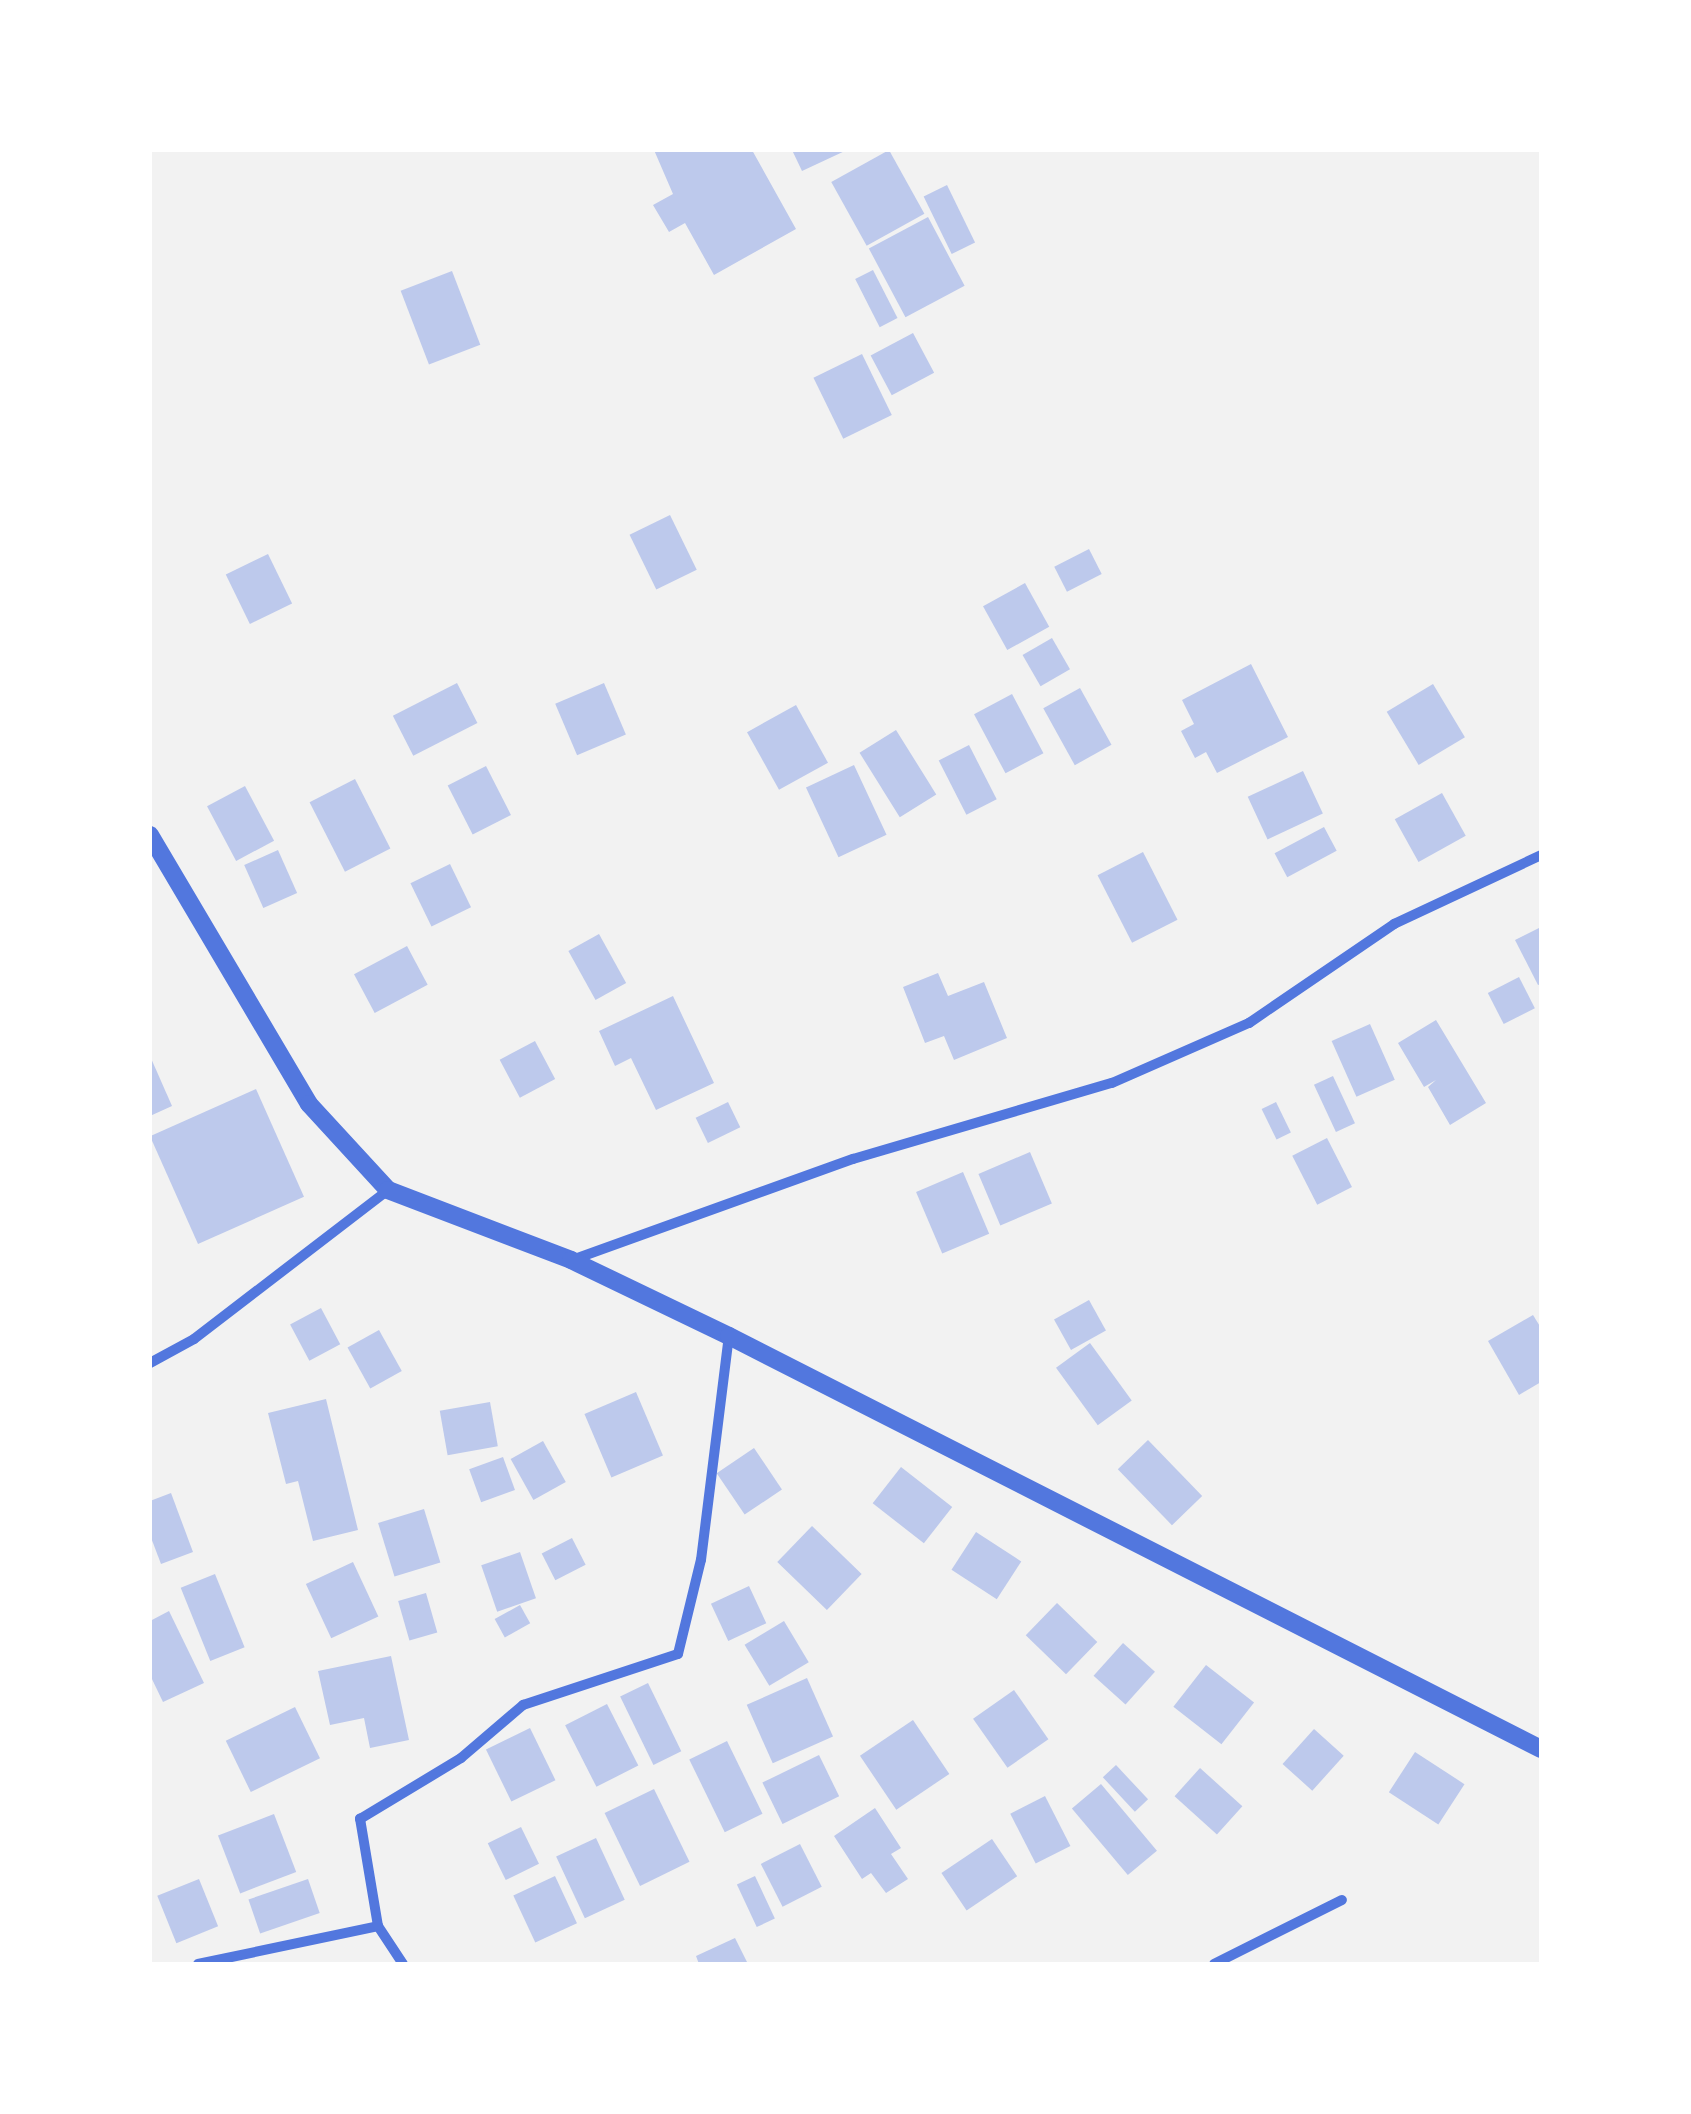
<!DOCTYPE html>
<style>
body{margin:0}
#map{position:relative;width:1691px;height:2114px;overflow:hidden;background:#f2f2f2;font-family:Poppins,sans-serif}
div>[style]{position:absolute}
.building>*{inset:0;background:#bdc9ec;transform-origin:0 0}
.minor>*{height:10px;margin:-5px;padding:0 5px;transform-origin:5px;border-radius:5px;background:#5277de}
.tertiary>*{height:18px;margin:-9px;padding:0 9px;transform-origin:9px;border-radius:9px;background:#5277de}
span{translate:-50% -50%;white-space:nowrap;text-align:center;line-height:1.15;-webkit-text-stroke:9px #fff;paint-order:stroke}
.frame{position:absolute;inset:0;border:152px solid #fff;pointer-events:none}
</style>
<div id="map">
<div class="building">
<i style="clip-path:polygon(654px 150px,752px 150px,796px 229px,714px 275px,685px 223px,669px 232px,653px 205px,673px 194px)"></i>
<i style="clip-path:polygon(792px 150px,847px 150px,802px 171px)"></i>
<i style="left:889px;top:150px;width:73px;height:66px;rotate:61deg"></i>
<i style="left:947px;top:185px;width:64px;height:26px;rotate:64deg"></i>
<i style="left:928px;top:217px;width:78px;height:67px;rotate:62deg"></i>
<i style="left:873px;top:270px;width:54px;height:20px;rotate:63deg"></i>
<i style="left:452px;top:271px;width:79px;height:55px;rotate:69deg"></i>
<i style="left:913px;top:333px;width:45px;height:48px;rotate:62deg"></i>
<i style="left:862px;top:354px;width:68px;height:54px;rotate:64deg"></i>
<i style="left:670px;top:515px;width:61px;height:45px;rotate:64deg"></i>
<i style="left:1089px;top:549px;width:28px;height:39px;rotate:63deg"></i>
<i style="left:268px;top:554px;width:55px;height:47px;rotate:64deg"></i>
<i style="left:1025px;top:583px;width:50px;height:48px;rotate:61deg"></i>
<i style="left:1052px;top:638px;width:36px;height:34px;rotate:60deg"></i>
<i style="clip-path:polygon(1251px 664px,1288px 737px,1217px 773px,1206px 752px,1195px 758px,1181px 731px,1194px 724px,1182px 700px)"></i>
<i style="left:457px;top:683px;width:45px;height:72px;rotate:63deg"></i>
<i style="left:604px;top:683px;width:56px;height:53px;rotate:67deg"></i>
<i style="left:1433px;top:684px;width:62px;height:54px;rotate:59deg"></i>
<i style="left:1080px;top:688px;width:65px;height:42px;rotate:61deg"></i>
<i style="left:1012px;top:694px;width:67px;height:43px;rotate:62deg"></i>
<i style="left:796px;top:705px;width:66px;height:56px;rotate:61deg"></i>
<i style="left:896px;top:730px;width:76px;height:43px;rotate:58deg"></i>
<i style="left:969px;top:745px;width:61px;height:34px;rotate:63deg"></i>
<i style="left:854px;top:765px;width:77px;height:53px;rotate:65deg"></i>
<i style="left:486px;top:766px;width:55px;height:43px;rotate:63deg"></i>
<i style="left:1303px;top:771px;width:47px;height:61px;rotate:65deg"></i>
<i style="left:355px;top:779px;width:78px;height:51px;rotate:63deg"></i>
<i style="left:245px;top:786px;width:62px;height:43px;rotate:62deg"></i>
<i style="left:1442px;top:793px;width:49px;height:54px;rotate:61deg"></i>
<i style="left:1324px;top:827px;width:27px;height:56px;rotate:62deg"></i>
<i style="left:278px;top:850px;width:47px;height:37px;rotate:66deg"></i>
<i style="left:1143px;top:852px;width:76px;height:51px;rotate:63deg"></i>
<i style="left:450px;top:864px;width:48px;height:44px;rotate:64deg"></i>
<i style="clip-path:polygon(1541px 927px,1541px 984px,1538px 985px,1515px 940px)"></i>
<i style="left:599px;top:934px;width:56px;height:35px;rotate:61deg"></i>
<i style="left:407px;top:946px;width:44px;height:60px;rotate:62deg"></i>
<i style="clip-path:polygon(938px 973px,948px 996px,984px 982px,1007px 1038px,954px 1060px,944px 1036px,925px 1043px,903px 987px)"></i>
<i style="left:1519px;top:977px;width:35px;height:35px;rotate:63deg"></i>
<i style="clip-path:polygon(673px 996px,714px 1083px,656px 1110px,631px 1058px,615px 1066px,599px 1031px)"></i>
<i style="clip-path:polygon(1436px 1020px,1486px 1103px,1450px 1125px,1428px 1087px,1436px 1080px,1424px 1087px,1398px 1043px)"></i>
<i style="left:1370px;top:1024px;width:61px;height:42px;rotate:66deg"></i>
<i style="left:535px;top:1041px;width:43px;height:40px;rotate:62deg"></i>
<i style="clip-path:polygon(150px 1056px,172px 1106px,150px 1116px)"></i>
<i style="left:1333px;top:1076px;width:52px;height:21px;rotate:65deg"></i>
<i style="left:256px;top:1089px;width:118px;height:116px;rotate:66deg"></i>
<i style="left:728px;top:1102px;width:28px;height:36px;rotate:64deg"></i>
<i style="left:1276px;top:1102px;width:34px;height:16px;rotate:64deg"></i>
<i style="left:1327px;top:1138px;width:55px;height:39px;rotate:63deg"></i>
<i style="left:1030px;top:1152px;width:56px;height:56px;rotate:67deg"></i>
<i style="left:963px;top:1172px;width:67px;height:51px;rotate:67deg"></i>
<i style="left:1089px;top:1300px;width:35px;height:40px;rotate:61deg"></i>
<i style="left:321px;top:1308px;width:41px;height:35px;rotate:62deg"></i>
<i style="clip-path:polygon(1533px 1315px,1541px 1328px,1541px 1382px,1519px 1395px,1488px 1341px)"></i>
<i style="left:379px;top:1330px;width:47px;height:36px;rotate:61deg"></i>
<i style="left:1090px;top:1343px;width:71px;height:42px;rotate:54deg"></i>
<i style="left:636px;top:1392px;width:69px;height:56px;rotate:67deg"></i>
<i style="clip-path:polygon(326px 1399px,358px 1530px,313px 1541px,298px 1481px,286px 1484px,268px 1413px)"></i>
<i style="left:490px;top:1402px;width:45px;height:51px;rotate:80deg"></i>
<i style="left:1148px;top:1440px;width:78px;height:42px;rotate:46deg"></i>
<i style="left:543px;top:1441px;width:47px;height:37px;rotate:61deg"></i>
<i style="left:754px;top:1448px;width:50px;height:45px;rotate:56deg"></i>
<i style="left:503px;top:1457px;width:35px;height:36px;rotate:70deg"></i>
<i style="left:901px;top:1467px;width:65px;height:46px;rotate:38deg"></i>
<i style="clip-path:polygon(171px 1493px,193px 1552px,161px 1564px,150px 1535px,150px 1501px)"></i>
<i style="left:424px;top:1509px;width:56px;height:48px;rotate:73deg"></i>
<i style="left:812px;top:1526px;width:69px;height:50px;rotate:44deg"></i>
<i style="left:976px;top:1532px;width:54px;height:45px;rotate:33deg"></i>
<i style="left:572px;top:1538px;width:30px;height:34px;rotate:63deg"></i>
<i style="left:520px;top:1552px;width:49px;height:41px;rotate:71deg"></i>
<i style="left:353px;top:1562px;width:60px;height:52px;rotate:65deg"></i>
<i style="left:215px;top:1574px;width:79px;height:37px;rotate:68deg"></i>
<i style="left:749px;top:1586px;width:41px;height:42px;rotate:65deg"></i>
<i style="left:426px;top:1593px;width:41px;height:29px;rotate:74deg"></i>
<i style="left:1057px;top:1603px;width:56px;height:45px;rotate:44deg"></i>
<i style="left:520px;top:1605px;width:21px;height:29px;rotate:61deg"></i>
<i style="clip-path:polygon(169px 1611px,204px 1683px,163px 1702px,150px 1675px,150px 1621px)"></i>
<i style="left:784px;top:1621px;width:48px;height:46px;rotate:59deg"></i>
<i style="left:1123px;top:1643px;width:43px;height:44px;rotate:42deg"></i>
<i style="clip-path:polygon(391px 1656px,409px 1740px,370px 1748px,364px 1718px,330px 1725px,318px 1671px)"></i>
<i style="left:1206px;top:1665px;width:61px;height:53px;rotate:38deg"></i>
<i style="left:807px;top:1678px;width:64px;height:66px;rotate:66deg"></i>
<i style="left:648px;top:1683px;width:76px;height:31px;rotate:64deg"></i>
<i style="left:1014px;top:1690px;width:60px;height:50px;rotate:55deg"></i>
<i style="left:607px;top:1704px;width:69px;height:47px;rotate:63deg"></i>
<i style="left:295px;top:1707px;width:57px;height:77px;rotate:64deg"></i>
<i style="left:913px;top:1720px;width:65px;height:64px;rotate:56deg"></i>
<i style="left:530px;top:1728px;width:58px;height:49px;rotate:64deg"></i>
<i style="left:1314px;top:1729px;width:40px;height:47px;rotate:42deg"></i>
<i style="left:727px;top:1741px;width:81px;height:42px;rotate:64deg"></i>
<i style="left:1415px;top:1752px;width:59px;height:48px;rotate:33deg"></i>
<i style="left:819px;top:1755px;width:46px;height:63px;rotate:64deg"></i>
<i style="left:1116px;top:1765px;width:47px;height:18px;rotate:47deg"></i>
<i style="left:1200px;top:1768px;width:57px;height:38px;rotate:42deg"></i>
<i style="left:1101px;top:1784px;width:87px;height:38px;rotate:50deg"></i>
<i style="left:654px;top:1789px;width:81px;height:55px;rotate:64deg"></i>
<i style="left:1045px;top:1796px;width:56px;height:39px;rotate:63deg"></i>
<i style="clip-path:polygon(875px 1808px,901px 1848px,891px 1854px,908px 1879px,886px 1893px,871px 1873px,862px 1879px,834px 1836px)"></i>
<i style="left:274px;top:1814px;width:62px;height:60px;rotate:69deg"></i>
<i style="left:521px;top:1827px;width:41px;height:37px;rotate:64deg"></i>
<i style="left:596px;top:1838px;width:68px;height:44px;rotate:65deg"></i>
<i style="left:992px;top:1839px;width:45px;height:61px;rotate:56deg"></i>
<i style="left:800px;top:1844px;width:48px;height:44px;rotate:63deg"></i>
<i style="left:555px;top:1876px;width:52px;height:46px;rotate:65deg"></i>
<i style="left:755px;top:1876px;width:47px;height:20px;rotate:65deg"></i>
<i style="left:199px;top:1879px;width:51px;height:45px;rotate:68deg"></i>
<i style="left:308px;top:1879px;width:36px;height:63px;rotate:71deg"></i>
<i style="clip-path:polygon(735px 1938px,748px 1964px,699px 1964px,696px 1956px)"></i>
</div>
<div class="minor">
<i style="left:572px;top:1260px;width:299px;rotate:-19.8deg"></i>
<i style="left:853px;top:1159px;width:270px;rotate:-16.4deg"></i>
<i style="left:1112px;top:1083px;width:150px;rotate:-23.7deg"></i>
<i style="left:1249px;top:1023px;width:176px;rotate:-34.3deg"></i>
<i style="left:1394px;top:924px;width:162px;rotate:-25.1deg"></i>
<i style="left:150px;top:1363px;width:50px;rotate:-28.6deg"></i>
<i style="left:194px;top:1339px;width:245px;rotate:-37.5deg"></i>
<i style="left:198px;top:1964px;width:184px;rotate:-11.9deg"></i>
<i style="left:403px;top:1964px;width:45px;rotate:-123.3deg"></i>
<i style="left:378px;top:1926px;width:109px;rotate:-99.5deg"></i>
<i style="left:360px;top:1819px;width:118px;rotate:-31.1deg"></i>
<i style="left:461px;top:1758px;width:82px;rotate:-40.5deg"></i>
<i style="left:523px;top:1705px;width:163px;rotate:-18.2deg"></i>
<i style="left:678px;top:1654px;width:97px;rotate:-76.3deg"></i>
<i style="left:701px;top:1560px;width:226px;rotate:-82.9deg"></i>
<i style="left:1214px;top:1964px;width:143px;rotate:-26.6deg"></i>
</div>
<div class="tertiary">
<i style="left:150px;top:835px;width:312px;rotate:59.4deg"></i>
<i style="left:309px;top:1104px;width:117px;rotate:47.4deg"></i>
<i style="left:388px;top:1190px;width:196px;rotate:20.9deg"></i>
<i style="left:571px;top:1260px;width:175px;rotate:25.7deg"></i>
<i style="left:729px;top:1336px;width:911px;rotate:26.96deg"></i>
</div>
<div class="frame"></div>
</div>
